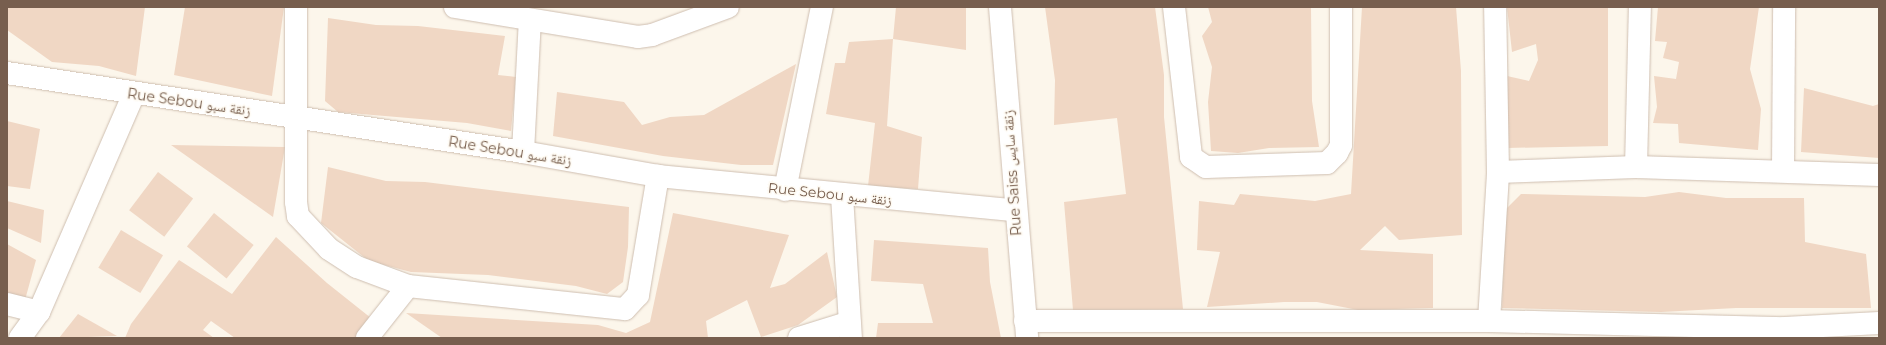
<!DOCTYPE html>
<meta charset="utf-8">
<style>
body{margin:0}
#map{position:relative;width:1886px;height:345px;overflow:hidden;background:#fcf6eb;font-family:Montserrat,"Noto Naskh Arabic",sans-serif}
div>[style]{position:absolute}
.building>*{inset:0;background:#f0d7c4;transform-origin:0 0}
.roads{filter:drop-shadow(0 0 1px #cebeb0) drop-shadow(0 0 1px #cebeb0)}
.minor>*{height:22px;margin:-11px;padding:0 11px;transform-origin:11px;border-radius:11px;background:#fff}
.tertiary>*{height:22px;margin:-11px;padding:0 11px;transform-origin:11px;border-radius:11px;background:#fff}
span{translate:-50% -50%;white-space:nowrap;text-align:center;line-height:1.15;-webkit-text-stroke:3px #fefaf2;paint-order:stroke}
.street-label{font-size:14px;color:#775e4e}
.frame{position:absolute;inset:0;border:8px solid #775e4e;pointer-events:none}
</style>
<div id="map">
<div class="building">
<i style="clip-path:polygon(7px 7px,145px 7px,136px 76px,99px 66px,52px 62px,7px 30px)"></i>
<i style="clip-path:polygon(185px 7px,284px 7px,272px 96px,174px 75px)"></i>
<i style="clip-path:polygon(896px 7px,966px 7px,966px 50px,893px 39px,887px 126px,922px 137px,918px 189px,868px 186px,875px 123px,826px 114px,835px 63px,845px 63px,849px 42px,893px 39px)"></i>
<i style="clip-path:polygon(1045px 7px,1155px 7px,1164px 75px,1164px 117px,1183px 309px,1073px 310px,1064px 202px,1126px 194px,1117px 118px,1054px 125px,1055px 80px)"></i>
<i style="clip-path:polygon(1208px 7px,1311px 7px,1312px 101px,1319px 147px,1269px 148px,1238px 153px,1211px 151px,1208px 102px,1212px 67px,1202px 36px,1212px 22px)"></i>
<i style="clip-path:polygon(1362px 7px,1456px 7px,1461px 71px,1462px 235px,1399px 240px,1385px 226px,1360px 250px,1433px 254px,1433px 308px,1358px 310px,1317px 302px,1284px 302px,1207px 307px,1220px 252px,1197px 250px,1199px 201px,1234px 205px,1240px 194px,1315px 201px,1351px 194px)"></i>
<i style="clip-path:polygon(1507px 7px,1608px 7px,1608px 146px,1507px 148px,1507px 76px,1529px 81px,1538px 60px,1536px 44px,1512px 52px)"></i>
<i style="clip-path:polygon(1658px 7px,1759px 7px,1750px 69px,1761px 109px,1758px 150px,1679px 143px,1678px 124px,1653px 123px,1657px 107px,1654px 76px,1676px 79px,1679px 62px,1663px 58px,1667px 42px,1655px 41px)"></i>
<i style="clip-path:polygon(328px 18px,376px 25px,418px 26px,505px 36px,498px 75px,516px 77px,511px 131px,467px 123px,338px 112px,325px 101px)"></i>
<i style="clip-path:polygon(796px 64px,773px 165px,741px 165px,663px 156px,553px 136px,557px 92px,624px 102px,642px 125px,670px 117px,704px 115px)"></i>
<i style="clip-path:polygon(1804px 88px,1873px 106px,1879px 104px,1879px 158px,1801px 152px)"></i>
<i style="clip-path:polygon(7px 121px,40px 129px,30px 189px,7px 186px)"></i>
<i style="clip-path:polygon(171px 145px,285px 147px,273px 217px)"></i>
<i style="clip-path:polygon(328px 167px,386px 181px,425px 182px,629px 207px,628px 247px,623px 282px,607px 294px,576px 286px,488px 275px,411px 272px,369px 261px,321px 223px)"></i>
<i style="left:158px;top:172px;width:44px;height:48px;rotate:37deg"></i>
<i style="clip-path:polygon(1679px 192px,1726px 198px,1804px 198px,1805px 242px,1866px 254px,1871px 308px,1736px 308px,1661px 312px,1502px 308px,1506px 209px,1521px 194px,1645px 197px)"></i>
<i style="clip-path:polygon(7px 201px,44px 210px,41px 243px,7px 228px)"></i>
<i style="left:214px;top:213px;width:51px;height:43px;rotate:39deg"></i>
<i style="clip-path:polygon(673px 213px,789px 235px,770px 288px,785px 284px,827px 252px,837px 297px,798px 325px,761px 337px,747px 300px,706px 321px,708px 338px,442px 338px,406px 313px,598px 325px,626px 333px,650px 322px)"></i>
<i style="left:121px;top:230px;width:49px;height:44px;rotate:31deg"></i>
<i style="clip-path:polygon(276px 237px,327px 283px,376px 322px,361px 338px,235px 338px,211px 321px,203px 330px,214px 338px,125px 338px,131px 324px,179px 260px,232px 294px)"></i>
<i style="clip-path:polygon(874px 240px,988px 248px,990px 282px,1001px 338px,876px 338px,878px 323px,933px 323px,923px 284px,871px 281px)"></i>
<i style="clip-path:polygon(7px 244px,36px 260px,25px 300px,7px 294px)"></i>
<i style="clip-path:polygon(78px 314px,117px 336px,59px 338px)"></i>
</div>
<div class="roads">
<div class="minor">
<i style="left:296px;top:7px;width:195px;rotate:90deg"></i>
<i style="left:296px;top:202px;width:14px;rotate:82deg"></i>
<i style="left:298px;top:216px;width:45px;rotate:46.8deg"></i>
<i style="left:329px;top:249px;width:33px;rotate:33deg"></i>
<i style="left:357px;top:267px;width:54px;rotate:20.4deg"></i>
<i style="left:408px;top:286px;width:218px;rotate:6.1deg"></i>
<i style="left:625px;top:309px;width:19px;rotate:-47deg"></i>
<i style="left:638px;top:295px;width:121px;rotate:-80.5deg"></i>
<i style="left:455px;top:7px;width:185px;rotate:9.3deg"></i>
<i style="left:638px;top:37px;width:14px;rotate:-8deg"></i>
<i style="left:652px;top:35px;width:81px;rotate:-20.2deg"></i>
<i style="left:1174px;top:7px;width:151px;rotate:83.5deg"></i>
<i style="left:1191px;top:157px;width:18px;rotate:34deg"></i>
<i style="left:1206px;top:167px;width:121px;rotate:-1.9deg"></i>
<i style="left:1327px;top:163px;width:14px;rotate:-45deg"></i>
<i style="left:1337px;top:153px;width:9px;rotate:-63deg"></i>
<i style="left:1341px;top:145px;width:138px;rotate:-90deg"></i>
<i style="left:7px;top:73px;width:522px;rotate:8.7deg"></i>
<i style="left:523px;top:152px;width:137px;rotate:10.1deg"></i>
<i style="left:658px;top:176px;width:358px;rotate:5.5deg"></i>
<i style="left:523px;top:152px;width:132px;rotate:-87deg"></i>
<i style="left:1636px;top:167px;width:160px;rotate:-88.6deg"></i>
<i style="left:1783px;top:170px;width:163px;rotate:-89.6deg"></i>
<i style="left:1498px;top:172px;width:138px;rotate:-2.1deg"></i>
<i style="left:1636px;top:167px;width:243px;rotate:1.9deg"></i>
<i style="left:785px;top:190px;width:187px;rotate:-78.6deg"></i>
<i style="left:842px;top:196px;width:142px;rotate:86.4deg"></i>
<i style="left:7px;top:304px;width:33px;rotate:14deg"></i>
<i style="left:1025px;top:321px;width:464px"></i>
<i style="left:1489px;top:321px;width:296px;rotate:1.4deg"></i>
<i style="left:1785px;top:328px;width:94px;rotate:-3deg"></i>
<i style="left:1489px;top:321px;width:149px;rotate:-86.5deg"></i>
<i style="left:1498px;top:172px;width:165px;rotate:-91deg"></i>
<i style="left:20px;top:338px;width:32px;rotate:-54deg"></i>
<i style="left:39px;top:312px;width:239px;rotate:-66.5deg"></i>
<i style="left:367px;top:338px;width:66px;rotate:-51.7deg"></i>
<i style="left:799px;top:338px;width:53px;rotate:-17.4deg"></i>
</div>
<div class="tertiary">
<i style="left:1000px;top:7px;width:332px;rotate:85.3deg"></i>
</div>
</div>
<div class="street-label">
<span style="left:189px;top:102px;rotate:8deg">Rue Sebou زنقة سبو</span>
<span style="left:510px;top:151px;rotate:9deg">Rue Sebou زنقة سبو</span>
<span style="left:1012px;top:173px;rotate:-94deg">Rue Saiss زنقة سايس</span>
<span style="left:830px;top:194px;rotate:6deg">Rue Sebou زنقة سبو</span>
</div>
<div class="frame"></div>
</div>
